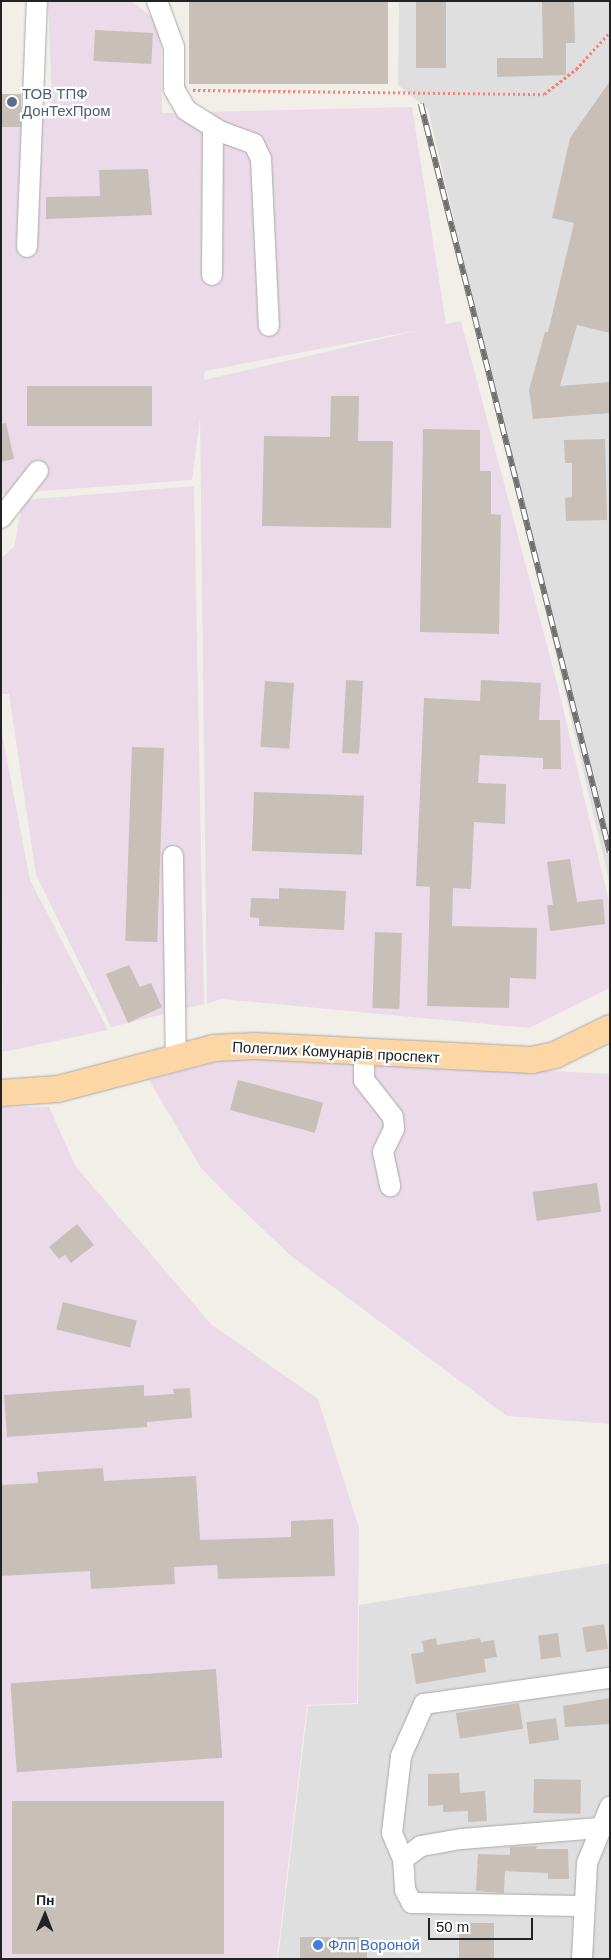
<!DOCTYPE html>
<meta charset="utf-8">
<style>
body{margin:0}
#map{position:relative;width:611px;height:1960px;overflow:hidden;background:#f2efe9;font-family:Helvetica,sans-serif}
div>[style]{position:absolute}
.residential>*{inset:0;background:#e0dfdf}
.industrial>*{inset:0;background:#ebdbe8}
.building>*{inset:0;background:#c7bfb8;transform-origin:0 0}
.path>*{height:2.5px;margin-top:-1.25px;transform-origin:0;background:repeating-linear-gradient(90deg,#fa8072 0 2.5px,transparent 0 5px)}
.roads{filter:drop-shadow(0 0 1px #a9a9a9) drop-shadow(0 0 1px #a9a9a9)}
.minor>*{height:20px;margin:-10px;padding:0 10px;transform-origin:10px;border-radius:10px;background:#fff}
.major>*{height:26px;margin:-13px;padding:0 13px;transform-origin:13px;border-radius:13px;background:#fcd6a4}
.rail>*{height:5.5px;margin-top:-2.75px;transform-origin:0;background:repeating-linear-gradient(90deg,#fff 0 11px,#707070 0 22px);box-sizing:border-box;border-block:1px solid #707070}
.dots>*{width:14px;height:14px;translate:-50% -50%;box-sizing:border-box;border:2px solid #fff;border-radius:50%}
span{translate:-50% -50%;white-space:nowrap;text-align:center;line-height:1.15;-webkit-text-stroke:4.5px #fff;paint-order:stroke}
.service-label{font-size:15px;color:#4e5e75}
.left{translate:0 -50%;text-align:left}
.street-label{font-size:15px;color:#222}
.shop-label{font-size:15px;color:#366cbe}
.frame{position:absolute;inset:0;border:2px solid #222;pointer-events:none}
.north{position:absolute;left:20px;top:1890px;width:50px;height:50px;-webkit-text-stroke:4px #fff;paint-order:stroke;rotate:1deg;font-size:14px;font-weight:700;line-height:20px;text-align:center;color:#222}
.north::after{content:'';display:block;margin:auto;width:18px;height:22px;background:#222;clip-path:polygon(50% 0,100% 100%,50% 72%,0 100%)}
.scale{position:absolute;left:428px;top:1918px;width:105px;height:22px;box-sizing:border-box;border:2px solid #222;border-top:0;padding-left:6px;font-size:15px;line-height:18px;white-space:nowrap;color:#222;-webkit-text-stroke:4px #fff;paint-order:stroke}
</style>
<div id="map">
<div class="residential">
<i style="clip-path:polygon(399px 1px,610px 1px,610px 885px,428px 109px,398px 85px)"></i>
<i style="clip-path:polygon(610px 1563px,610px 1959px,278px 1959px,308px 1706px,358px 1704px,359px 1605px)"></i>
</div>
<div class="industrial">
<i style="clip-path:polygon(evenodd,48px 1px,131px 1px,161px 24px,162px 113px,412px 107px,446px 324px,461px 321px,557px 683px,610px 906px,610px 988px,529px 1028px,221px 999px,207px 1004px,200px 418px,192px 480px,1px 494px,1px 112px,50px 114px,52px 98px,48px 1px,424px 329px,204px 380px,204px 379px,205px 371px,424px 329px)"></i>
<i style="clip-path:polygon(194px 486px,204px 1004px,111px 1027px,36px 875px,9px 694px,1px 694px,1px 558px,14px 547px,23px 500px)"></i>
<i style="clip-path:polygon(1px 705px,2px 733px,30px 880px,108px 1030px,3px 1052px)"></i>
<i style="clip-path:polygon(246px 1054px,610px 1074px,610px 1424px,507px 1416px,290px 1255px,230px 1198px,201px 1168px,149px 1080px)"></i>
<i style="clip-path:polygon(1px 1107px,49px 1107px,76px 1167px,211px 1324px,318px 1399px,359px 1528px,357px 1703px,307px 1705px,277px 1959px,1px 1959px)"></i>
</div>
<div class="building">
<i style="left:189px;top:1px;width:199px;height:83px"></i>
<i style="left:416px;top:1px;width:30px;height:67px"></i>
<i style="clip-path:polygon(542px 1px,574px 1px,575px 43px,566px 43px,566px 75px,497px 77px,497px 58px,543px 58px)"></i>
<i style="left:95px;top:30px;width:58px;height:31px;rotate:3deg"></i>
<i style="clip-path:polygon(610px 81px,610px 333px,577px 325px,560px 386px,610px 382px,610px 413px,533px 419px,529px 390px,545px 332px,548px 332px,574px 223px,552px 218px,570px 138px)"></i>
<i style="left:1px;top:94px;width:20px;height:33px"></i>
<i style="clip-path:polygon(148px 169px,152px 215px,46px 219px,46px 197px,100px 196px,99px 170px)"></i>
<i style="left:27px;top:386px;width:125px;height:40px"></i>
<i style="clip-path:polygon(331px 396px,359px 396px,358px 441px,393px 441px,391px 528px,262px 526px,264px 436px,330px 437px)"></i>
<i style="clip-path:polygon(6px 423px,14px 459px,1px 462px,1px 424px)"></i>
<i style="clip-path:polygon(423px 429px,480px 430px,480px 471px,491px 471px,491px 514px,501px 515px,499px 634px,420px 632px)"></i>
<i style="clip-path:polygon(605px 439px,607px 520px,566px 521px,565px 498px,572px 497px,572px 463px,565px 463px,564px 440px)"></i>
<i style="left:346px;top:680px;width:17px;height:73px;rotate:3deg"></i>
<i style="clip-path:polygon(481px 680px,541px 683px,539px 720px,560px 720px,561px 769px,543px 769px,543px 758px,480px 755px,478px 783px,506px 784px,505px 824px,474px 822px,471px 889px,453px 888px,452px 926px,537px 928px,536px 979px,510px 978px,509px 1008px,427px 1006px,430px 887px,416px 886px,424px 698px,480px 701px)"></i>
<i style="left:265px;top:681px;width:29px;height:66px;rotate:4deg"></i>
<i style="left:132px;top:747px;width:32px;height:194px;rotate:2deg"></i>
<i style="left:254px;top:792px;width:110px;height:59px;rotate:2deg"></i>
<i style="clip-path:polygon(570px 859px,577px 902px,603px 899px,605px 924px,550px 931px,547px 905px,553px 905px,547px 862px)"></i>
<i style="clip-path:polygon(279px 888px,346px 891px,344px 930px,259px 926px,259px 918px,250px 917px,251px 898px,279px 899px)"></i>
<i style="left:375px;top:932px;width:27px;height:76px;rotate:2deg"></i>
<i style="clip-path:polygon(129px 965px,140px 987px,151px 983px,162px 1007px,128px 1023px,106px 974px)"></i>
<i style="left:238px;top:1080px;width:88px;height:31px;rotate:15deg"></i>
<i style="left:597px;top:1183px;width:29px;height:65px;rotate:82deg"></i>
<i style="clip-path:polygon(77px 1224px,94px 1245px,71px 1263px,65px 1255px,59px 1259px,49px 1247px)"></i>
<i style="left:63px;top:1302px;width:76px;height:28px;rotate:14deg"></i>
<i style="clip-path:polygon(144px 1385px,144px 1396px,174px 1394px,173px 1389px,190px 1388px,192px 1418px,147px 1422px,147px 1427px,7px 1437px,4px 1395px)"></i>
<i style="clip-path:polygon(103px 1468px,104px 1481px,196px 1476px,200px 1540px,291px 1537px,291px 1521px,333px 1519px,335px 1576px,218px 1579px,217px 1565px,174px 1567px,175px 1584px,91px 1589px,90px 1571px,1px 1576px,1px 1485px,38px 1483px,37px 1472px)"></i>
<i style="left:604px;top:1624px;width:25px;height:22px;rotate:81deg"></i>
<i style="left:558px;top:1633px;width:24px;height:20px;rotate:83deg"></i>
<i style="clip-path:polygon(436px 1638px,437px 1645px,480px 1638px,481px 1642px,494px 1640px,497px 1657px,484px 1659px,486px 1672px,416px 1684px,411px 1654px,424px 1652px,422px 1641px)"></i>
<i style="left:216px;top:1669px;width:89px;height:206px;rotate:86deg"></i>
<i style="clip-path:polygon(610px 1698px,610px 1724px,565px 1727px,563px 1706px)"></i>
<i style="left:519px;top:1703px;width:26px;height:64px;rotate:81deg"></i>
<i style="left:556px;top:1718px;width:22px;height:30px;rotate:82deg"></i>
<i style="clip-path:polygon(459px 1773px,460px 1793px,485px 1791px,487px 1821px,468px 1822px,468px 1811px,443px 1812px,443px 1805px,428px 1806px,428px 1774px)"></i>
<i style="left:534px;top:1779px;width:47px;height:34px;rotate:1deg"></i>
<i style="left:224px;top:1801px;width:153px;height:212px;rotate:90deg"></i>
<i style="clip-path:polygon(537px 1846px,536px 1849px,568px 1849px,569px 1879px,548px 1879px,548px 1873px,505px 1871px,504px 1893px,476px 1891px,478px 1854px,510px 1855px,510px 1847px)"></i>
<i style="left:459px;top:1923px;width:35px;height:36px"></i>
<i style="left:367px;top:1937px;width:22px;height:67px;rotate:90deg"></i>
</div>
<div class="path">
<i style="left:193px;top:90px;width:351px;rotate:0.7deg"></i>
<i style="left:544px;top:94px;width:41px;rotate:-38deg"></i>
<i style="left:576px;top:69px;width:50px;rotate:-47.4deg"></i>
</div>
<div class="roads">
<div class="minor">
<i style="left:157px;top:1px;width:49px;rotate:69.7deg"></i>
<i style="left:174px;top:47px;width:42px;rotate:90deg"></i>
<i style="left:174px;top:89px;width:24px;rotate:60deg"></i>
<i style="left:186px;top:110px;width:39px;rotate:32deg"></i>
<i style="left:219px;top:131px;width:37px;rotate:20deg"></i>
<i style="left:254px;top:144px;width:17px;rotate:65deg"></i>
<i style="left:261px;top:159px;width:167px;rotate:87.3deg"></i>
<i style="left:27px;top:247px;width:246px;rotate:-87.7deg"></i>
<i style="left:212px;top:275px;width:148px;rotate:-89.6deg"></i>
<i style="left:1px;top:518px;width:60px;rotate:-51.8deg"></i>
<i style="left:173px;top:856px;width:203px;rotate:89.2deg"></i>
<i style="left:364px;top:1052px;width:28px;rotate:90deg"></i>
<i style="left:364px;top:1080px;width:47px;rotate:51.9deg"></i>
<i style="left:393px;top:1117px;width:12px;rotate:85deg"></i>
<i style="left:394px;top:1129px;width:25px;rotate:116deg"></i>
<i style="left:383px;top:1152px;width:35px;rotate:78deg"></i>
<i style="left:599px;top:1828px;width:138px;rotate:175.4deg"></i>
<i style="left:461px;top:1839px;width:41px;rotate:170.1deg"></i>
<i style="left:421px;top:1846px;width:22px;rotate:144deg"></i>
<i style="left:403px;top:1859px;width:28px;rotate:-113deg"></i>
<i style="left:392px;top:1833px;width:78px;rotate:-83.3deg"></i>
<i style="left:401px;top:1756px;width:57px;rotate:-66.1deg"></i>
<i style="left:424px;top:1704px;width:188px;rotate:-8deg"></i>
<i style="left:403px;top:1859px;width:31px;rotate:86deg"></i>
<i style="left:405px;top:1890px;width:15px;rotate:62deg"></i>
<i style="left:412px;top:1903px;width:171px;rotate:1deg"></i>
<i style="left:582px;top:1959px;width:96px;rotate:-87deg"></i>
<i style="left:587px;top:1863px;width:61px;rotate:-67.7deg"></i>
</div>
<div class="major">
<i style="left:1px;top:1093px;width:57px;rotate:-4deg"></i>
<i style="left:58px;top:1089px;width:161px;rotate:-14.7deg"></i>
<i style="left:214px;top:1048px;width:41px;rotate:-2.8deg"></i>
<i style="left:255px;top:1046px;width:277px;rotate:2.9deg"></i>
<i style="left:532px;top:1060px;width:24px;rotate:-12deg"></i>
<i style="left:555px;top:1055px;width:61px;rotate:-26.1deg"></i>
</div>
</div>
<div class="rail">
<i style="left:421px;top:104px;width:772px;rotate:75.82deg"></i>
</div>
<div class="dots">
<i style="left:12px;top:102px;background:#5c6f8a"></i>
<i style="left:318px;top:1945px;background:#3f7fe0"></i>
</div>
<div class="service-label">
<span class="left" style="left:22px;top:102px">ТОВ ТПФ<br>ДонТехПром</span>
</div>
<div class="street-label">
<span style="left:336px;top:1052px;rotate:3deg">Полеглих Комунарів проспект</span>
</div>
<div class="shop-label">
<span class="left" style="left:328px;top:1945px">Флп Вороной</span>
</div>
<div class="frame"></div>
<div class="north">Пн</div>
<div class="scale">50 m</div>
</div>
